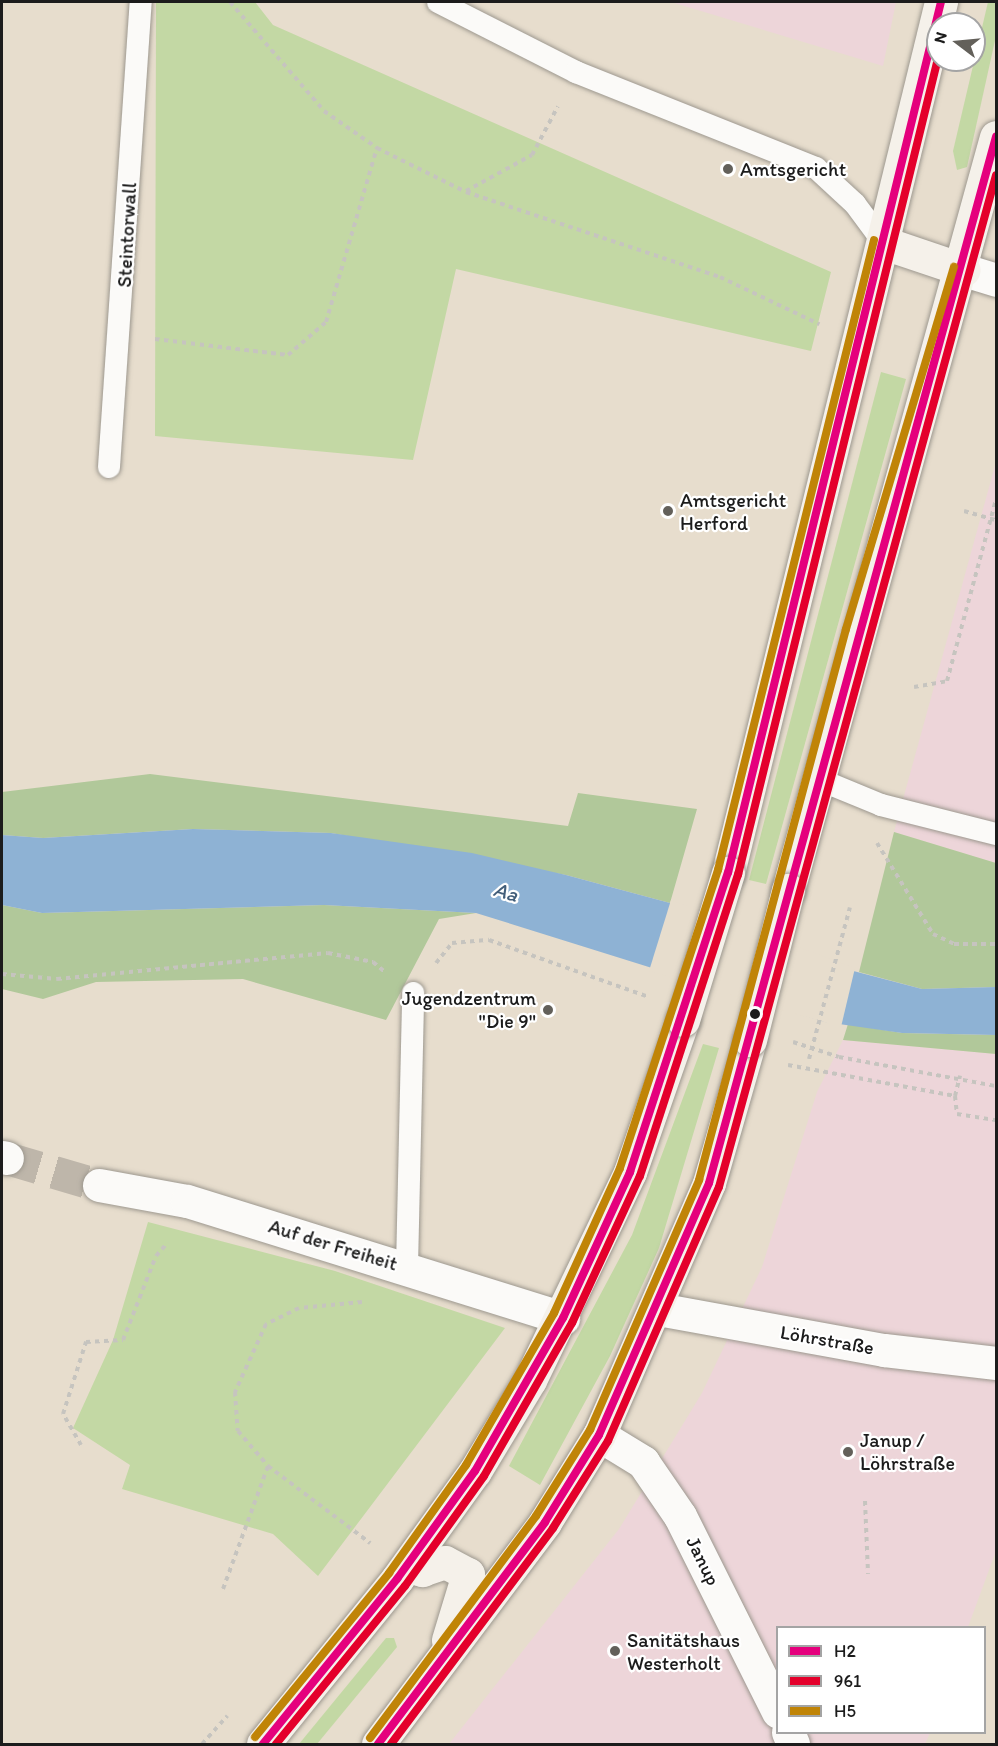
<!DOCTYPE html>
<meta charset="utf-8">
<style>
body{margin:0}
#map{position:relative;width:998px;height:1746px;overflow:hidden;background:#e7ddcd;font-family:Itim,sans-serif}
div>[style]{position:absolute}
.built>*{inset:0;background:#edd5d9}
.green>*{inset:0;background:#c3d8a4}
.forest>*{inset:0;background:#b1c89a}
.water>*{inset:0;background:#8eb2d4}
.pier>*{inset:0;background:#e7ddcd}
.street-tunnel>*{height:33px;margin-top:-16.5px;transform-origin:0;background:repeating-linear-gradient(90deg,#beb6aa 0 33px,transparent 0 49px)}
.path>*{height:4px;margin-top:-2px;transform-origin:0;background:repeating-linear-gradient(90deg,#c6c4bf 0 4.5px,transparent 0 9px)}
.roads{filter:drop-shadow(0 0 2px #9d988f) drop-shadow(0 0 2px #9d988f)}
.lane>*{height:22px;margin:-11px;padding:0 11px;transform-origin:11px;border-radius:11px;background:#fbfaf8}
.street>*{height:33px;margin:-16.5px;padding:0 16.5px;transform-origin:16.5px;border-radius:16.5px;background:#fbfaf8}
.secondary>*{height:33px;margin:-16.5px;padding:0 16.5px;transform-origin:16.5px;border-radius:16.5px;background:#f5f1ea}
.path-bridge>*{height:4px;margin-top:-2px;transform-origin:0;background:repeating-linear-gradient(90deg,#c6c4bf 0 4.5px,transparent 0 9px)}
.bridges{filter:drop-shadow(0 0 2px #9d988f) drop-shadow(0 0 2px #9d988f)}
.secondary-bridge>*{height:33px;margin:-16.5px;padding:0 16.5px;transform-origin:16.5px;border-radius:16.5px;background:#f5f1ea}
.bus-1>*{height:8px;margin:-4px;padding:0 4px;transform-origin:4px;border-radius:4px;background:#e5007d}
.bus-2>*{height:8px;margin:-4px;padding:0 4px;transform-origin:4px;border-radius:4px;background:#e4002b}
.bus-3>*{height:8px;margin:-4px;padding:0 4px;transform-origin:4px;border-radius:4px;background:#c08407}
.dots>*{width:16px;height:16px;translate:-50% -50%;box-sizing:border-box;border:3px solid #fff;border-radius:50%}
span{translate:-50% -50%;white-space:nowrap;text-align:center;line-height:1.15;-webkit-text-stroke:4.5px #fff;paint-order:stroke}
.poi-label{font-size:20px;color:#1c1c1c}
.left{translate:0 -50%;text-align:left}
.right{translate:-100% -50%;text-align:right}
.street-label{font-size:20px;color:#1c1c1c}
.water-label{font-size:21px;color:#425e7a;font-style:italic}
.frame{position:absolute;inset:0;border:3px solid #1c1c1c;pointer-events:none}
.legend{position:absolute;left:776px;top:1626px;width:210px;height:108px;box-sizing:border-box;background:#fff;border:2px solid #a4a4a4;margin:0;padding:8px 10px;list-style:none;font-size:18px;color:#1c1c1c}
.legend li{display:flex;align-items:center;gap:12px;height:30px}
.legend b{width:30px;border:2px solid #a4a4a4}
.north{position:absolute;left:926px;top:12px;width:60px;height:60px;box-sizing:border-box;background:#fff;border:2px solid #a4a4a4;border-radius:50%;rotate:286deg;font-size:16px;font-weight:700;line-height:24px;text-align:center;color:#1c1c1c}
.north::after{content:'';display:block;margin:auto;width:21px;height:27px;background:#63605a;clip-path:polygon(50% 0,100% 100%,50% 72%,0 100%)}
</style>
<div id="map">
<div class="built">
<i style="clip-path:polygon(671px 2px,896px 2px,883px 66px)"></i>
<i style="clip-path:polygon(996px 462px,996px 863px,894px 832px)"></i>
<i style="clip-path:polygon(843px 1040px,996px 1054px,996px 1551px,968px 1627px,778px 1628px,778px 1732px,930px 1733px,925px 1744px,449px 1744px,619px 1529px,702px 1393px,762px 1267px,817px 1092px)"></i>
</div>
<div class="green">
<i style="clip-path:polygon(156px 2px,255px 2px,273px 25px,831px 272px,811px 351px,456px 269px,413px 460px,155px 436px)"></i>
<i style="clip-path:polygon(988px 2px,996px 2px,996px 36px,967px 167px,957px 170px,953px 151px)"></i>
<i style="clip-path:polygon(881px 372px,906px 379px,766px 884px,749px 880px)"></i>
<i style="clip-path:polygon(703px 1044px,719px 1048px,659px 1248px,610px 1356px,540px 1485px,509px 1466px,632px 1235px)"></i>
<i style="clip-path:polygon(148px 1222px,335px 1271px,505px 1328px,318px 1576px,273px 1534px,122px 1489px,130px 1465px,73px 1428px,113px 1340px)"></i>
<i style="clip-path:polygon(386px 1638px,394px 1638px,397px 1647px,317px 1744px,299px 1744px)"></i>
</div>
<div class="forest">
<i style="clip-path:polygon(150px 774px,568px 826px,578px 793px,697px 809px,670px 903px,566px 875px,331px 833px,193px 829px,43px 838px,2px 835px,2px 792px)"></i>
<i style="clip-path:polygon(894px 832px,996px 863px,996px 987px,922px 989px,859px 972px)"></i>
<i style="clip-path:polygon(2px 905px,42px 913px,324px 905px,476px 913px,439px 919px,386px 1020px,243px 979px,96px 982px,43px 999px,2px 989px)"></i>
<i style="clip-path:polygon(848px 1024px,902px 1033px,996px 1035px,996px 1054px,843px 1040px)"></i>
</div>
<div class="water">
<i style="clip-path:polygon(193px 829px,331px 833px,472px 853px,566px 875px,670px 903px,823px 963px,922px 989px,996px 987px,996px 1035px,902px 1033px,825px 1022px,476px 913px,324px 905px,42px 913px,2px 905px,2px 835px,43px 838px)"></i>
</div>
<div class="pier">
<i style="clip-path:polygon(671px 900px,855px 968px,841px 1027px,649px 971px)"></i>
</div>
<div class="street-tunnel">
<i style="left:7px;top:1158px;width:96px;rotate:16.4deg"></i>
</div>
<div class="path">
<i style="left:230px;top:2px;width:144px;rotate:49.2deg"></i>
<i style="left:324px;top:111px;width:65px;rotate:34.9deg"></i>
<i style="left:377px;top:148px;width:99px;rotate:26.3deg"></i>
<i style="left:466px;top:192px;width:268px;rotate:18.5deg"></i>
<i style="left:720px;top:277px;width:110px;rotate:25.4deg"></i>
<i style="left:466px;top:191px;width:75px;rotate:-28.6deg"></i>
<i style="left:532px;top:155px;width:55px;rotate:-62deg"></i>
<i style="left:155px;top:339px;width:134px;rotate:6.9deg"></i>
<i style="left:288px;top:355px;width:50px;rotate:-41deg"></i>
<i style="left:326px;top:322px;width:181px;rotate:-73.7deg"></i>
<i style="left:964px;top:511px;width:33px;rotate:16deg"></i>
<i style="left:914px;top:687px;width:34px;rotate:-10deg"></i>
<i style="left:947px;top:681px;width:188px;rotate:-74.9deg"></i>
<i style="left:877px;top:843px;width:107px;rotate:58.4deg"></i>
<i style="left:933px;top:934px;width:23px;rotate:25deg"></i>
<i style="left:954px;top:944px;width:42px"></i>
<i style="left:436px;top:963px;width:26px;rotate:-51deg"></i>
<i style="left:452px;top:943px;width:37px;rotate:-5deg"></i>
<i style="left:489px;top:940px;width:167px;rotate:19.6deg"></i>
<i style="left:2px;top:974px;width:55px;rotate:5.2deg"></i>
<i style="left:57px;top:979px;width:272px;rotate:-5.5deg"></i>
<i style="left:328px;top:953px;width:46px;rotate:11.3deg"></i>
<i style="left:373px;top:962px;width:16px;rotate:40deg"></i>
<i style="left:793px;top:1042px;width:48px;rotate:18.1deg"></i>
<i style="left:839px;top:1057px;width:160px;rotate:10.5deg"></i>
<i style="left:788px;top:1065px;width:170px;rotate:10.5deg"></i>
<i style="left:955px;top:1096px;width:18px;rotate:84deg"></i>
<i style="left:957px;top:1114px;width:39px;rotate:9deg"></i>
<i style="left:955px;top:1096px;width:21px;rotate:-76deg"></i>
<i style="left:362px;top:1302px;width:63px;rotate:174.6deg"></i>
<i style="left:299px;top:1308px;width:37px;rotate:154deg"></i>
<i style="left:266px;top:1324px;width:75px;rotate:114.5deg"></i>
<i style="left:235px;top:1392px;width:39px;rotate:86deg"></i>
<i style="left:238px;top:1431px;width:46px;rotate:49.4deg"></i>
<i style="left:268px;top:1466px;width:128px;rotate:37deg"></i>
<i style="left:81px;top:1445px;width:36px;rotate:-120deg"></i>
<i style="left:63px;top:1414px;width:76px;rotate:-72.3deg"></i>
<i style="left:86px;top:1342px;width:37px;rotate:-3deg"></i>
<i style="left:123px;top:1340px;width:90px;rotate:-68.6deg"></i>
<i style="left:156px;top:1256px;width:18px;rotate:-49deg"></i>
<i style="left:865px;top:1501px;width:73px;rotate:87.6deg"></i>
<i style="left:223px;top:1589px;width:131px;rotate:-69.9deg"></i>
<i style="left:202px;top:1744px;width:38px;rotate:-48deg"></i>
</div>
<div class="roads">
<div class="lane">
<i style="left:438px;top:2px;width:155px;rotate:26.9deg"></i>
<i style="left:576px;top:72px;width:258px;rotate:21.8deg"></i>
<i style="left:816px;top:168px;width:53px;rotate:42.7deg"></i>
<i style="left:855px;top:204px;width:49px;rotate:53.4deg"></i>
<i style="left:109px;top:467px;width:466px;rotate:-86.1deg"></i>
<i style="left:818px;top:779px;width:68px;rotate:22.4deg"></i>
<i style="left:881px;top:805px;width:119px;rotate:14.2deg"></i>
<i style="left:407px;top:1267px;width:274px;rotate:-88.7deg"></i>
</div>
<div class="street">
<i style="left:964px;top:270px;width:34px;rotate:17deg"></i>
<i style="left:2px;top:1157px;width:5px;rotate:11deg"></i>
<i style="left:99px;top:1185px;width:89px;rotate:10.3deg"></i>
<i style="left:187px;top:1201px;width:394px;rotate:17.3deg"></i>
<i style="left:658px;top:1309px;width:230px;rotate:10.3deg"></i>
<i style="left:884px;top:1350px;width:113px;rotate:6.6deg"></i>
<i style="left:599px;top:1435px;width:52px;rotate:31.5deg"></i>
<i style="left:643px;top:1462px;width:65px;rotate:55.6deg"></i>
<i style="left:680px;top:1516px;width:219px;rotate:63.4deg"></i>
<i style="left:788px;top:1732px;width:13px;rotate:67deg"></i>
</div>
<div class="secondary">
<i style="left:884px;top:243px;width:84px;rotate:18.6deg"></i>
<i style="left:728px;top:873px;width:897px;rotate:-76.26deg"></i>
<i style="left:788px;top:890px;width:781px;rotate:-74.56deg"></i>
<i style="left:407px;top:1566px;width:16px;rotate:15deg"></i>
<i style="left:422px;top:1570px;width:24px;rotate:-19deg"></i>
<i style="left:445px;top:1562px;width:26px;rotate:28deg"></i>
<i style="left:468px;top:1574px;width:69px;rotate:106.9deg"></i>
<i style="left:263px;top:1744px;width:213px;rotate:-50.9deg"></i>
<i style="left:397px;top:1579px;width:133px;rotate:-54.2deg"></i>
<i style="left:475px;top:1471px;width:106px;rotate:-58.9deg"></i>
<i style="left:530px;top:1380px;width:231px;rotate:-64.3deg"></i>
<i style="left:630px;top:1172px;width:161px;rotate:-70.8deg"></i>
<i style="left:378px;top:1744px;width:278px;rotate:-53deg"></i>
<i style="left:545px;top:1522px;width:102px;rotate:-58.2deg"></i>
<i style="left:599px;top:1435px;width:275px;rotate:-66.4deg"></i>
<i style="left:709px;top:1183px;width:149px;rotate:-74deg"></i>
</div>
</div>
<div class="path-bridge">
<i style="left:809px;top:1059px;width:157px;rotate:-74.9deg"></i>
</div>
<div class="bridges">
<div class="secondary-bridge">
<i style="left:683px;top:1020px;width:154px;rotate:-73deg"></i>
<i style="left:750px;top:1040px;width:155px;rotate:-75.8deg"></i>
</div>
</div>
<div class="bus-1">
<i style="left:263px;top:1744px;width:213px;rotate:-50.9deg"></i>
<i style="left:397px;top:1579px;width:133px;rotate:-54.2deg"></i>
<i style="left:475px;top:1471px;width:177px;rotate:-60.1deg"></i>
<i style="left:563px;top:1318px;width:161px;rotate:-65.3deg"></i>
<i style="left:630px;top:1172px;width:315px;rotate:-71.9deg"></i>
<i style="left:728px;top:873px;width:897px;rotate:-76.26deg"></i>
<i style="left:378px;top:1744px;width:278px;rotate:-53deg"></i>
<i style="left:545px;top:1522px;width:102px;rotate:-58.2deg"></i>
<i style="left:599px;top:1435px;width:275px;rotate:-66.4deg"></i>
<i style="left:709px;top:1183px;width:1085px;rotate:-74.66deg"></i>
</div>
<div class="bus-2">
<i style="left:276px;top:1744px;width:204px;rotate:-50.8deg"></i>
<i style="left:405px;top:1586px;width:135px;rotate:-54.3deg"></i>
<i style="left:484px;top:1476px;width:177px;rotate:-60.1deg"></i>
<i style="left:572px;top:1323px;width:162px;rotate:-65.2deg"></i>
<i style="left:640px;top:1176px;width:317px;rotate:-72deg"></i>
<i style="left:738px;top:875px;width:841px;rotate:-76.24deg"></i>
<i style="left:391px;top:1744px;width:270px;rotate:-53.1deg"></i>
<i style="left:553px;top:1528px;width:103px;rotate:-57.7deg"></i>
<i style="left:608px;top:1441px;width:277px;rotate:-66.4deg"></i>
<i style="left:719px;top:1187px;width:1049px;rotate:-74.69deg"></i>
</div>
<div class="bus-3">
<i style="left:255px;top:1737px;width:212px;rotate:-50.7deg"></i>
<i style="left:389px;top:1573px;width:133px;rotate:-54.5deg"></i>
<i style="left:466px;top:1465px;width:176px;rotate:-59.9deg"></i>
<i style="left:554px;top:1313px;width:159px;rotate:-65.5deg"></i>
<i style="left:620px;top:1168px;width:314px;rotate:-71.8deg"></i>
<i style="left:718px;top:870px;width:649px;rotate:-76.09deg"></i>
<i style="left:370px;top:1738px;width:277px;rotate:-53.2deg"></i>
<i style="left:536px;top:1516px;width:102px;rotate:-57.9deg"></i>
<i style="left:590px;top:1430px;width:273px;rotate:-66.4deg"></i>
<i style="left:699px;top:1180px;width:570px;rotate:-75.06deg"></i>
<i style="left:846px;top:629px;width:378px;rotate:-73.4deg"></i>
</div>
<div class="dots">
<i style="left:728px;top:169px;background:#63605a"></i>
<i style="left:668px;top:511px;background:#63605a"></i>
<i style="left:548px;top:1010px;background:#63605a"></i>
<i style="left:755px;top:1014px;background:#1c1c1c"></i>
<i style="left:848px;top:1452px;background:#63605a"></i>
<i style="left:615px;top:1651px;background:#63605a"></i>
</div>
<div class="poi-label">
<span class="left" style="left:740px;top:169px">Amtsgericht</span>
<span class="left" style="left:680px;top:512px">Amtsgericht<br>Herford</span>
<span class="right" style="left:536px;top:1010px">Jugendzentrum<br>"Die 9"</span>
<span class="left" style="left:860px;top:1452px">Janup /<br>Löhrstraße</span>
<span class="left" style="left:627px;top:1652px">Sanitätshaus<br>Westerholt</span>
</div>
<div class="street-label">
<span style="left:127px;top:235px;rotate:-87deg">Steintorwall</span>
<span style="left:333px;top:1245px;rotate:17deg">Auf der Freiheit</span>
<span style="left:827px;top:1340px;rotate:10deg">Löhrstraße</span>
<span style="left:703px;top:1561px;rotate:64deg">Janup</span>
</div>
<div class="water-label">
<span style="left:506px;top:892px;rotate:16deg">Aa</span>
</div>
<div class="frame"></div>
<ul class="legend">
<li><b style="height:8px;background:#e5007d"></b>H2</li>
<li><b style="height:8px;background:#e4002b"></b>961</li>
<li><b style="height:8px;background:#c08407"></b>H5</li>
</ul>
<div class="north">N</div>
</div>
